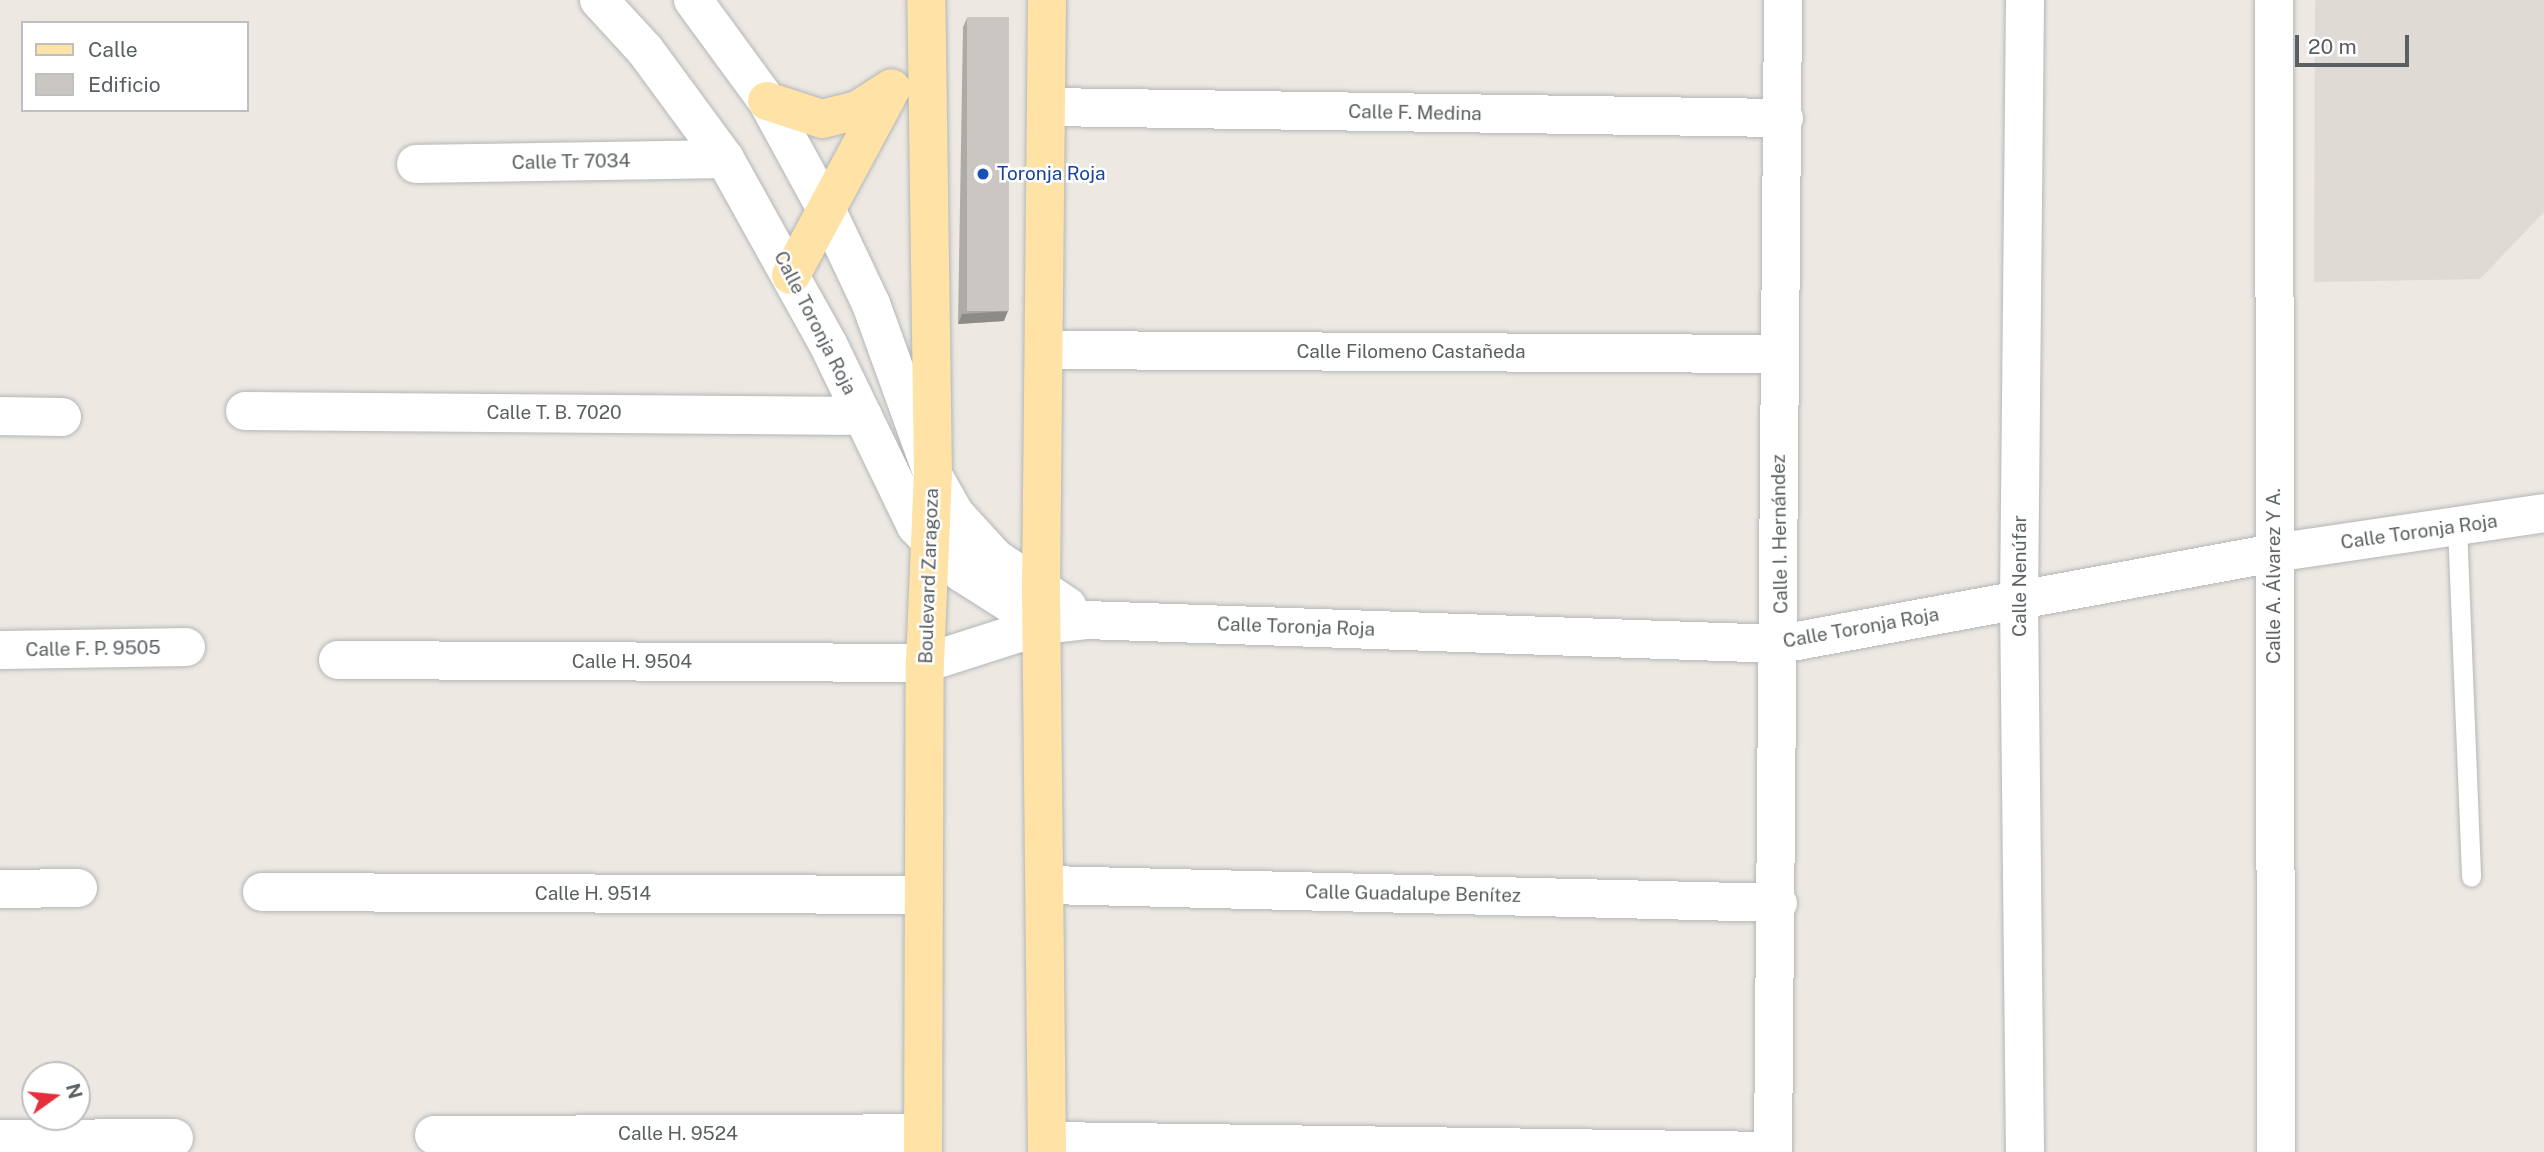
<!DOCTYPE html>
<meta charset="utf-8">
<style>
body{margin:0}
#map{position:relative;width:2544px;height:1152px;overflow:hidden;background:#ede9e2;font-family:"Public Sans",sans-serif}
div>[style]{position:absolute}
.education>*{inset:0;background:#dfdad3}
.roads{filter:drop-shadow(0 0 2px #b3b6b9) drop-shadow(0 0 2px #b3b6b9)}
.lane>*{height:19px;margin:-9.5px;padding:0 9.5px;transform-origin:9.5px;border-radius:9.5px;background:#fff}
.street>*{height:38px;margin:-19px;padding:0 19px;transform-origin:19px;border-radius:19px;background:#fff}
.secondary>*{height:38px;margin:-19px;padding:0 19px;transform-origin:19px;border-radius:19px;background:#fff}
.primary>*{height:38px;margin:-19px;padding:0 19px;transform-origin:19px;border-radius:19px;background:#fee2a6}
.wall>*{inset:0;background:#aeaaa6}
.shaded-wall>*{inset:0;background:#8d8b87}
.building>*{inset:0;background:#cac6c1;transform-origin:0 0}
.dots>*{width:19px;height:19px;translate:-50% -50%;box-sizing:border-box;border:4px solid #fff;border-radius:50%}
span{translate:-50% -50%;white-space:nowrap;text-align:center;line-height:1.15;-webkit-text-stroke:5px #fff;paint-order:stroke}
.street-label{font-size:19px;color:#5a5f63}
.transit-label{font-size:19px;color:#164399}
.left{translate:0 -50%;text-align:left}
.legend{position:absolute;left:21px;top:21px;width:228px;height:91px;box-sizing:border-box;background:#fff;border:2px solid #bdbfc1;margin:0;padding:9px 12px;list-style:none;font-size:21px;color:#5a5f63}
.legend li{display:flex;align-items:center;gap:14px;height:35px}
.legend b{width:35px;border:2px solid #bdbfc1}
.north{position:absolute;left:21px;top:1061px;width:70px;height:70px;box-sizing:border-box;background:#fff;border:2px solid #bdbfc1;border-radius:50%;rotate:75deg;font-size:19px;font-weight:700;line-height:28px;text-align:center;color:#5a5f63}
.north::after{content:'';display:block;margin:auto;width:24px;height:32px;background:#e62f3d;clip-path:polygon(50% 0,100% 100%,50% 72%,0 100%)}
.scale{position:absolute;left:2295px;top:35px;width:114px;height:32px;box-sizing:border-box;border:4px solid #5a5f63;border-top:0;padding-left:9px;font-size:21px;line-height:24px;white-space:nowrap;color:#5a5f63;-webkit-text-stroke:5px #fff;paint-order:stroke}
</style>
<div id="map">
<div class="education">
<i style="clip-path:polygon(2315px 0,2544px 0,2544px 212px,2480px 279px,2314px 282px)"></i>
</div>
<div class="roads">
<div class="lane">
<i style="left:2457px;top:526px;width:351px;rotate:87.7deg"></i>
</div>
<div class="street">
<i style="left:2025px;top:0;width:599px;rotate:90.57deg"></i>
<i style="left:2019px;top:599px;width:553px;rotate:89.38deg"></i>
<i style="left:2274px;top:0;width:1152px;rotate:89.9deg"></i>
<i style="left:1047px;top:107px;width:737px;rotate:0.86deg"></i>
<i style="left:416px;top:164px;width:309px;rotate:-0.9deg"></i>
<i style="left:1044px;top:350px;width:733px;rotate:0.31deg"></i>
<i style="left:245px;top:411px;width:618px;rotate:0.46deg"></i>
<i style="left:0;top:416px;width:62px;rotate:0.9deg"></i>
<i style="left:0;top:650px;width:186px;rotate:-0.9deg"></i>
<i style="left:338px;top:660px;width:587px;rotate:0.29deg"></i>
<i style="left:925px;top:663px;width:125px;rotate:-17.7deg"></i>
<i style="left:1048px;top:885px;width:730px;rotate:1.41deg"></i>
<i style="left:0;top:889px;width:78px;rotate:-0.7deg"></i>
<i style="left:262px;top:892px;width:662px;rotate:0.26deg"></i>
<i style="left:434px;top:1135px;width:489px;rotate:-0.2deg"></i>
<i style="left:0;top:1139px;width:174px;rotate:-0.3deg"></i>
<i style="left:1048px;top:1141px;width:725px;rotate:0.79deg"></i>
<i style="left:1773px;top:1152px;width:1152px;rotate:-89.5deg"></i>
</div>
<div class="secondary">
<i style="left:599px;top:0;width:68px;rotate:47.4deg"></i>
<i style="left:645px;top:50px;width:135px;rotate:53.7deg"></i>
<i style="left:725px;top:159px;width:212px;rotate:60.9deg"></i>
<i style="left:828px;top:344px;width:202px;rotate:64.2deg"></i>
<i style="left:916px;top:526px;width:66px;rotate:45.6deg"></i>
<i style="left:962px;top:573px;width:97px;rotate:32.4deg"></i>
<i style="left:1044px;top:625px;width:42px;rotate:-6.8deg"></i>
<i style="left:1086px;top:620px;width:695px;rotate:1.98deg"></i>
<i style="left:1781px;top:644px;width:501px;rotate:-10.46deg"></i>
<i style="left:2274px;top:553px;width:273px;rotate:-8.4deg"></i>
<i style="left:693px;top:0;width:125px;rotate:53.8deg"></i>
<i style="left:767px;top:101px;width:125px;rotate:61.4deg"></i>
<i style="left:827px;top:211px;width:103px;rotate:64.7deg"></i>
<i style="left:871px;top:304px;width:182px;rotate:70.1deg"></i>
<i style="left:933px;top:475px;width:45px;rotate:60.6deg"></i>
<i style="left:955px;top:514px;width:59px;rotate:47.7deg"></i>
<i style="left:995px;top:558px;width:87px;rotate:33.7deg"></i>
</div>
<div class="primary">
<i style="left:1047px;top:0;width:588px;rotate:90.58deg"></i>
<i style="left:1041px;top:588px;width:564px;rotate:89.39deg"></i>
<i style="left:767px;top:101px;width:58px;rotate:18.1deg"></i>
<i style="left:822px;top:119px;width:37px;rotate:-14deg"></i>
<i style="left:858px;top:110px;width:40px;rotate:-32.9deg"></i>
<i style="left:791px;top:275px;width:204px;rotate:-61.7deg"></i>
<i style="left:923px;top:1152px;width:489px;rotate:-89.8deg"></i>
<i style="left:925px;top:663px;width:188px;rotate:-87.6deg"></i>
<i style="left:933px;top:475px;width:475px;rotate:-90.8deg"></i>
</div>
</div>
<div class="wall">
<i style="clip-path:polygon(967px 18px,1004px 321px,958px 324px,963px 27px)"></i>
</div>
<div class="shaded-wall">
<i style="clip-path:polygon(1008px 311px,1004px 321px,958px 324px,962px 314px)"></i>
</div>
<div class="building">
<i style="left:1009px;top:17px;width:294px;height:42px;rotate:90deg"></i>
</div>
<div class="dots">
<i style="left:983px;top:174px;background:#1a4fb4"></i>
</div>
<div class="street-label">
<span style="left:1415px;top:113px;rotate:1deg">Calle F. Medina</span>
<span style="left:571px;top:162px;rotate:-1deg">Calle Tr 7034</span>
<span style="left:815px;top:323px;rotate:63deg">Calle Toronja Roja</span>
<span style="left:1411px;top:352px">Calle Filomeno Castañeda</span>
<span style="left:554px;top:413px">Calle T. B. 7020</span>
<span style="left:2419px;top:532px;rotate:-8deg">Calle Toronja Roja</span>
<span style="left:1780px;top:534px;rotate:-91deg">Calle I. Hernández</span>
<span style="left:929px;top:576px;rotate:-88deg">Boulevard Zaragoza</span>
<span style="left:2020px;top:576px;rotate:-90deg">Calle Nenúfar</span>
<span style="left:2274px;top:576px;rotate:-90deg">Calle A. Álvarez Y A.</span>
<span style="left:1296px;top:627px;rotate:2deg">Calle Toronja Roja</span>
<span style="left:1861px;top:628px;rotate:-10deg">Calle Toronja Roja</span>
<span style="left:93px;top:649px;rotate:-1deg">Calle F. P. 9505</span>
<span style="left:632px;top:662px">Calle H. 9504</span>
<span style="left:593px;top:894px">Calle H. 9514</span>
<span style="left:1413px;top:894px;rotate:1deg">Calle Guadalupe Benítez</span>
<span style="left:678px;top:1134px">Calle H. 9524</span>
</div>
<div class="transit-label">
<span class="left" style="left:997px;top:174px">Toronja Roja</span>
</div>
<ul class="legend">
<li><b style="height:9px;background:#fee2a6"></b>Calle</li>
<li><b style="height:19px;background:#cac6c1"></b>Edificio</li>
</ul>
<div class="north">N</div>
<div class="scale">20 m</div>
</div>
